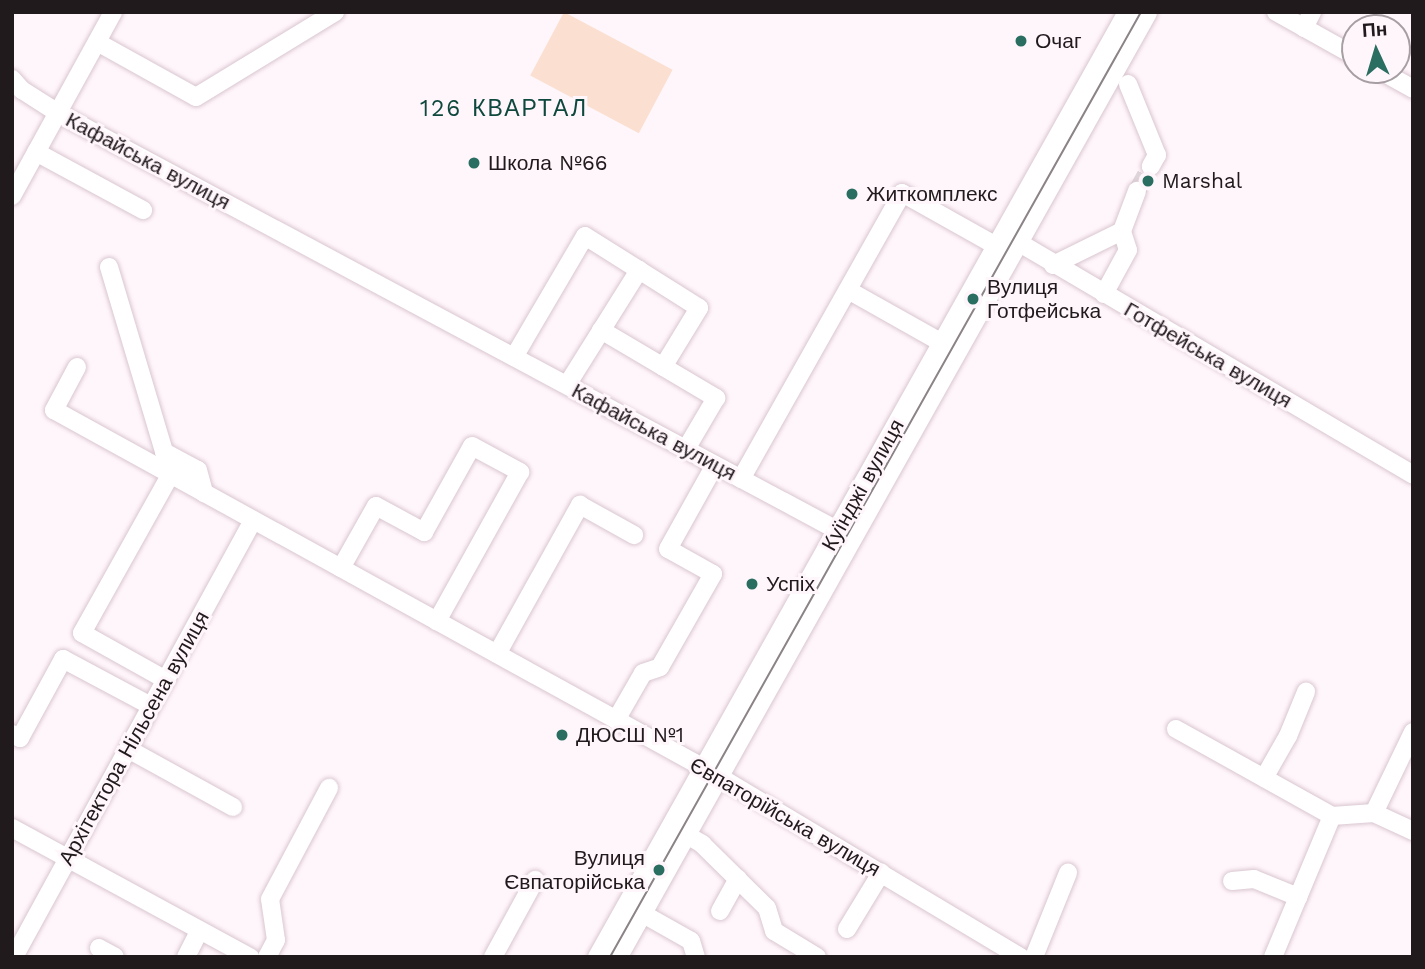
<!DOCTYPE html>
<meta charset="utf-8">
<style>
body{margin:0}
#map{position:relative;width:1425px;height:969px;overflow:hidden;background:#fff6fb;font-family:"Work Sans",sans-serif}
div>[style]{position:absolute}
.green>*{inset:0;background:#fbe0d1;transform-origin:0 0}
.minor-tunnel>*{height:18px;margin-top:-9px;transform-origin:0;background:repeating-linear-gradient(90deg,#ded5da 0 18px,transparent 0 27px)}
.roads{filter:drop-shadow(0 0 2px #dac6d0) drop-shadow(0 0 2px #dac6d0)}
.minor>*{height:18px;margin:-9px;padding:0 9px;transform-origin:9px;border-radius:9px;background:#fff}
.major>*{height:21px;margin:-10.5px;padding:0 10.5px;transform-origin:10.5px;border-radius:10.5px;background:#fff}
.tram>*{height:2px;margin:-1px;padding:0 1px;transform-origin:1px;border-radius:1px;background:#8b8387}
.dots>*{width:19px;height:19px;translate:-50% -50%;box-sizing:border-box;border:4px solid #fff6fb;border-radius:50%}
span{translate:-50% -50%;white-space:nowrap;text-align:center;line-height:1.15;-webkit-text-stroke:6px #fff6fb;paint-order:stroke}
.poi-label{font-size:21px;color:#211a1d}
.left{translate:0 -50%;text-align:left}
.right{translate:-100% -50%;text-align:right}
.street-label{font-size:21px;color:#211a1d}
.neighbourhood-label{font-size:23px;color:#0f483e;letter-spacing:2px}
.frame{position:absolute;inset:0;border:14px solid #211a1d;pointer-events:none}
.north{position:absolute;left:1341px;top:14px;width:70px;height:70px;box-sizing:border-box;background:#fff6fb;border:2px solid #a69ea2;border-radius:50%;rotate:356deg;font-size:19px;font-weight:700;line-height:28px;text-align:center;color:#211a1d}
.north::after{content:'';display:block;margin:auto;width:24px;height:32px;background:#296e60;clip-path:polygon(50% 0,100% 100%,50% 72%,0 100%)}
</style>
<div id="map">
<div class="green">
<i style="left:564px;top:12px;width:123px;height:72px;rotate:28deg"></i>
</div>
<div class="minor-tunnel">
<i style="left:1137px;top:191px;width:29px;rotate:-61deg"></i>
</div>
<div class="roads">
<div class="minor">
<i style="left:1276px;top:12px;width:90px;rotate:29.1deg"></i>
<i style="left:1304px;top:28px;width:18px;rotate:-63deg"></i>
<i style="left:97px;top:42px;width:113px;rotate:29.1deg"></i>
<i style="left:196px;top:97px;width:163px;rotate:-31.4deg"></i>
<i style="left:1379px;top:70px;width:39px;rotate:29deg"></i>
<i style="left:12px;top:79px;width:15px;rotate:48deg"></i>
<i style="left:22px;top:90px;width:43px;rotate:32.6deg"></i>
<i style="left:58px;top:113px;width:896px;rotate:28.17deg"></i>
<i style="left:1128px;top:84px;width:77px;rotate:67.8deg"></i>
<i style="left:1157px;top:155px;width:13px;rotate:119deg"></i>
<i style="left:36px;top:152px;width:122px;rotate:28.5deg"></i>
<i style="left:12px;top:196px;width:210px;rotate:-61.2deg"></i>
<i style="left:1006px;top:235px;width:472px;rotate:30.5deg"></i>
<i style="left:1053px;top:265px;width:77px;rotate:-26.2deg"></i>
<i style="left:109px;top:267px;width:193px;rotate:73.4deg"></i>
<i style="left:164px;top:452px;width:38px;rotate:28deg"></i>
<i style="left:198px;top:470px;width:24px;rotate:75deg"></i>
<i style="left:848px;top:290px;width:118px;rotate:29.4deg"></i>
<i style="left:1104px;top:294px;width:50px;rotate:-61.4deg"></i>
<i style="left:1128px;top:250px;width:20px;rotate:-108deg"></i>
<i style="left:1122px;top:231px;width:43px;rotate:-69.4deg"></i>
<i style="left:601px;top:330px;width:134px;rotate:30.6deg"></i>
<i style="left:716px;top:398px;width:59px;rotate:120.5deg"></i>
<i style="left:514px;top:357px;width:140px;rotate:-59.6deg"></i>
<i style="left:585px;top:236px;width:64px;rotate:32.2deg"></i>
<i style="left:77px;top:367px;width:49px;rotate:118.1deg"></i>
<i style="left:54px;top:410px;width:752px;rotate:28.85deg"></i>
<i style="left:713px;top:773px;width:359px;rotate:30.9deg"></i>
<i style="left:567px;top:385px;width:136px;rotate:-57.9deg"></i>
<i style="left:639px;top:270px;width:71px;rotate:32.3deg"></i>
<i style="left:699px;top:308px;width:69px;rotate:121.4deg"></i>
<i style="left:741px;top:479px;width:328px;rotate:-60.6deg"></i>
<i style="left:902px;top:193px;width:120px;rotate:29.3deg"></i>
<i style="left:341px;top:568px;width:71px;rotate:-60.6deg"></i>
<i style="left:376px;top:506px;width:55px;rotate:28.4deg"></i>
<i style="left:424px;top:532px;width:98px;rotate:-60.8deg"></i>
<i style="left:472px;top:446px;width:55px;rotate:28.4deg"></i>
<i style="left:520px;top:472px;width:171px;rotate:119.1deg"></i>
<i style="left:497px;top:654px;width:171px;rotate:-60.9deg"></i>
<i style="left:580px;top:505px;width:62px;rotate:29.1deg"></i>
<i style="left:166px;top:680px;width:96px;rotate:-150.8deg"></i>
<i style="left:82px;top:633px;width:182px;rotate:-60.8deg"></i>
<i style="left:616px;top:720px;width:54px;rotate:-60.1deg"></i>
<i style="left:643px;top:673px;width:18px;rotate:-19deg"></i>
<i style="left:660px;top:667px;width:107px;rotate:-60.3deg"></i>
<i style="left:713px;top:574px;width:51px;rotate:-150.9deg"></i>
<i style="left:668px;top:549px;width:96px;rotate:-60.8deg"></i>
<i style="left:1176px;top:729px;width:179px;rotate:29.1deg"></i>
<i style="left:12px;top:734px;width:9px;rotate:27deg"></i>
<i style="left:20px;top:738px;width:90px;rotate:-61.4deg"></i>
<i style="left:63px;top:659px;width:100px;rotate:28.1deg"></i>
<i style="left:128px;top:749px;width:120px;rotate:28.9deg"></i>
<i style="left:1264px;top:778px;width:48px;rotate:-60.3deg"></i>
<i style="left:1288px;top:736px;width:48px;rotate:-67.8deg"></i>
<i style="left:1374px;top:813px;width:90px;rotate:-64.3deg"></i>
<i style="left:1332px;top:816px;width:42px;rotate:-4.1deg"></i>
<i style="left:1374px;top:813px;width:43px;rotate:24.8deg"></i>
<i style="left:673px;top:827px;width:34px;rotate:30deg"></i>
<i style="left:702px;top:844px;width:91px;rotate:44.6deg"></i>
<i style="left:767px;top:908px;width:24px;rotate:73deg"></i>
<i style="left:774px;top:931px;width:50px;rotate:31.2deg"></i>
<i style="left:12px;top:828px;width:271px;rotate:28.5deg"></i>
<i style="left:1232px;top:881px;width:22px;rotate:-5deg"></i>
<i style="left:1254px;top:879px;width:48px;rotate:22.2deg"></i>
<i style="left:629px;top:906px;width:71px;rotate:29.4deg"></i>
<i style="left:691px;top:941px;width:17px;rotate:73deg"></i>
<i style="left:720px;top:911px;width:37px;rotate:-61deg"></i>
<i style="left:847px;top:929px;width:66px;rotate:-58.7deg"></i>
<i style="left:99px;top:948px;width:18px;rotate:29deg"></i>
<i style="left:14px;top:957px;width:498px;rotate:-61.3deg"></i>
<i style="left:186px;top:957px;width:30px;rotate:-63deg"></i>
<i style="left:267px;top:957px;width:19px;rotate:-62deg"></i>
<i style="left:276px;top:940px;width:41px;rotate:-98.3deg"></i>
<i style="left:270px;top:899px;width:126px;rotate:-62deg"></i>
<i style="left:493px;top:957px;width:88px;rotate:-61.4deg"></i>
<i style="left:1034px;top:957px;width:91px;rotate:-68deg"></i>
<i style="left:1273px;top:957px;width:153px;rotate:-67.3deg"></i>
</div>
<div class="major">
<i style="left:598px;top:957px;width:1083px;rotate:-60.71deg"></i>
<i style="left:616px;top:957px;width:1083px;rotate:-60.71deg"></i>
</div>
</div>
<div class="tram">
<i style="left:610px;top:957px;width:1084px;rotate:-60.67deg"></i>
</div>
<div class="dots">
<i style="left:1021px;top:41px;background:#296e60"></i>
<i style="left:474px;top:163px;background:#296e60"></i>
<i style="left:1148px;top:181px;background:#296e60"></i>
<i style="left:852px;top:194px;background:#296e60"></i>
<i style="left:973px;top:299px;background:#296e60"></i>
<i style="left:752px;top:584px;background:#296e60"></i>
<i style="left:562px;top:735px;background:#296e60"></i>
<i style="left:659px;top:870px;background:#296e60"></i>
</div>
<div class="poi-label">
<span class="left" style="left:1035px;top:41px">Очаг</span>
<span class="left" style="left:488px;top:163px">Школа №66</span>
<span class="left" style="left:1162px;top:181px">Marshal</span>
<span class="left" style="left:866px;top:194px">Житкомплекс</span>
<span class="left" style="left:987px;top:299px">Вулиця<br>Готфейська</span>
<span class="left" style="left:766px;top:584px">Успіх</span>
<span class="left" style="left:576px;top:735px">ДЮСШ №1</span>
<span class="right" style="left:645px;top:870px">Вулиця<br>Євпаторійська</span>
</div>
<div class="street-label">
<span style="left:148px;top:161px;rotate:28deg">Кафайська вулиця</span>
<span style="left:1208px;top:355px;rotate:30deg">Готфейська вулиця</span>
<span style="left:654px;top:432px;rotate:28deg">Кафайська вулиця</span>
<span style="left:863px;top:485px;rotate:-61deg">Куїнджі вулиця</span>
<span style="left:134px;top:738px;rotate:-61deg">Архітектора Нільсена вулиця</span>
<span style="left:785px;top:817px;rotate:30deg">Євпаторійська вулиця</span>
</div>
<div class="neighbourhood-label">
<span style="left:504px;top:109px">126 КВАРТАЛ</span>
</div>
<div class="frame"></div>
<div class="north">Пн</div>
</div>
